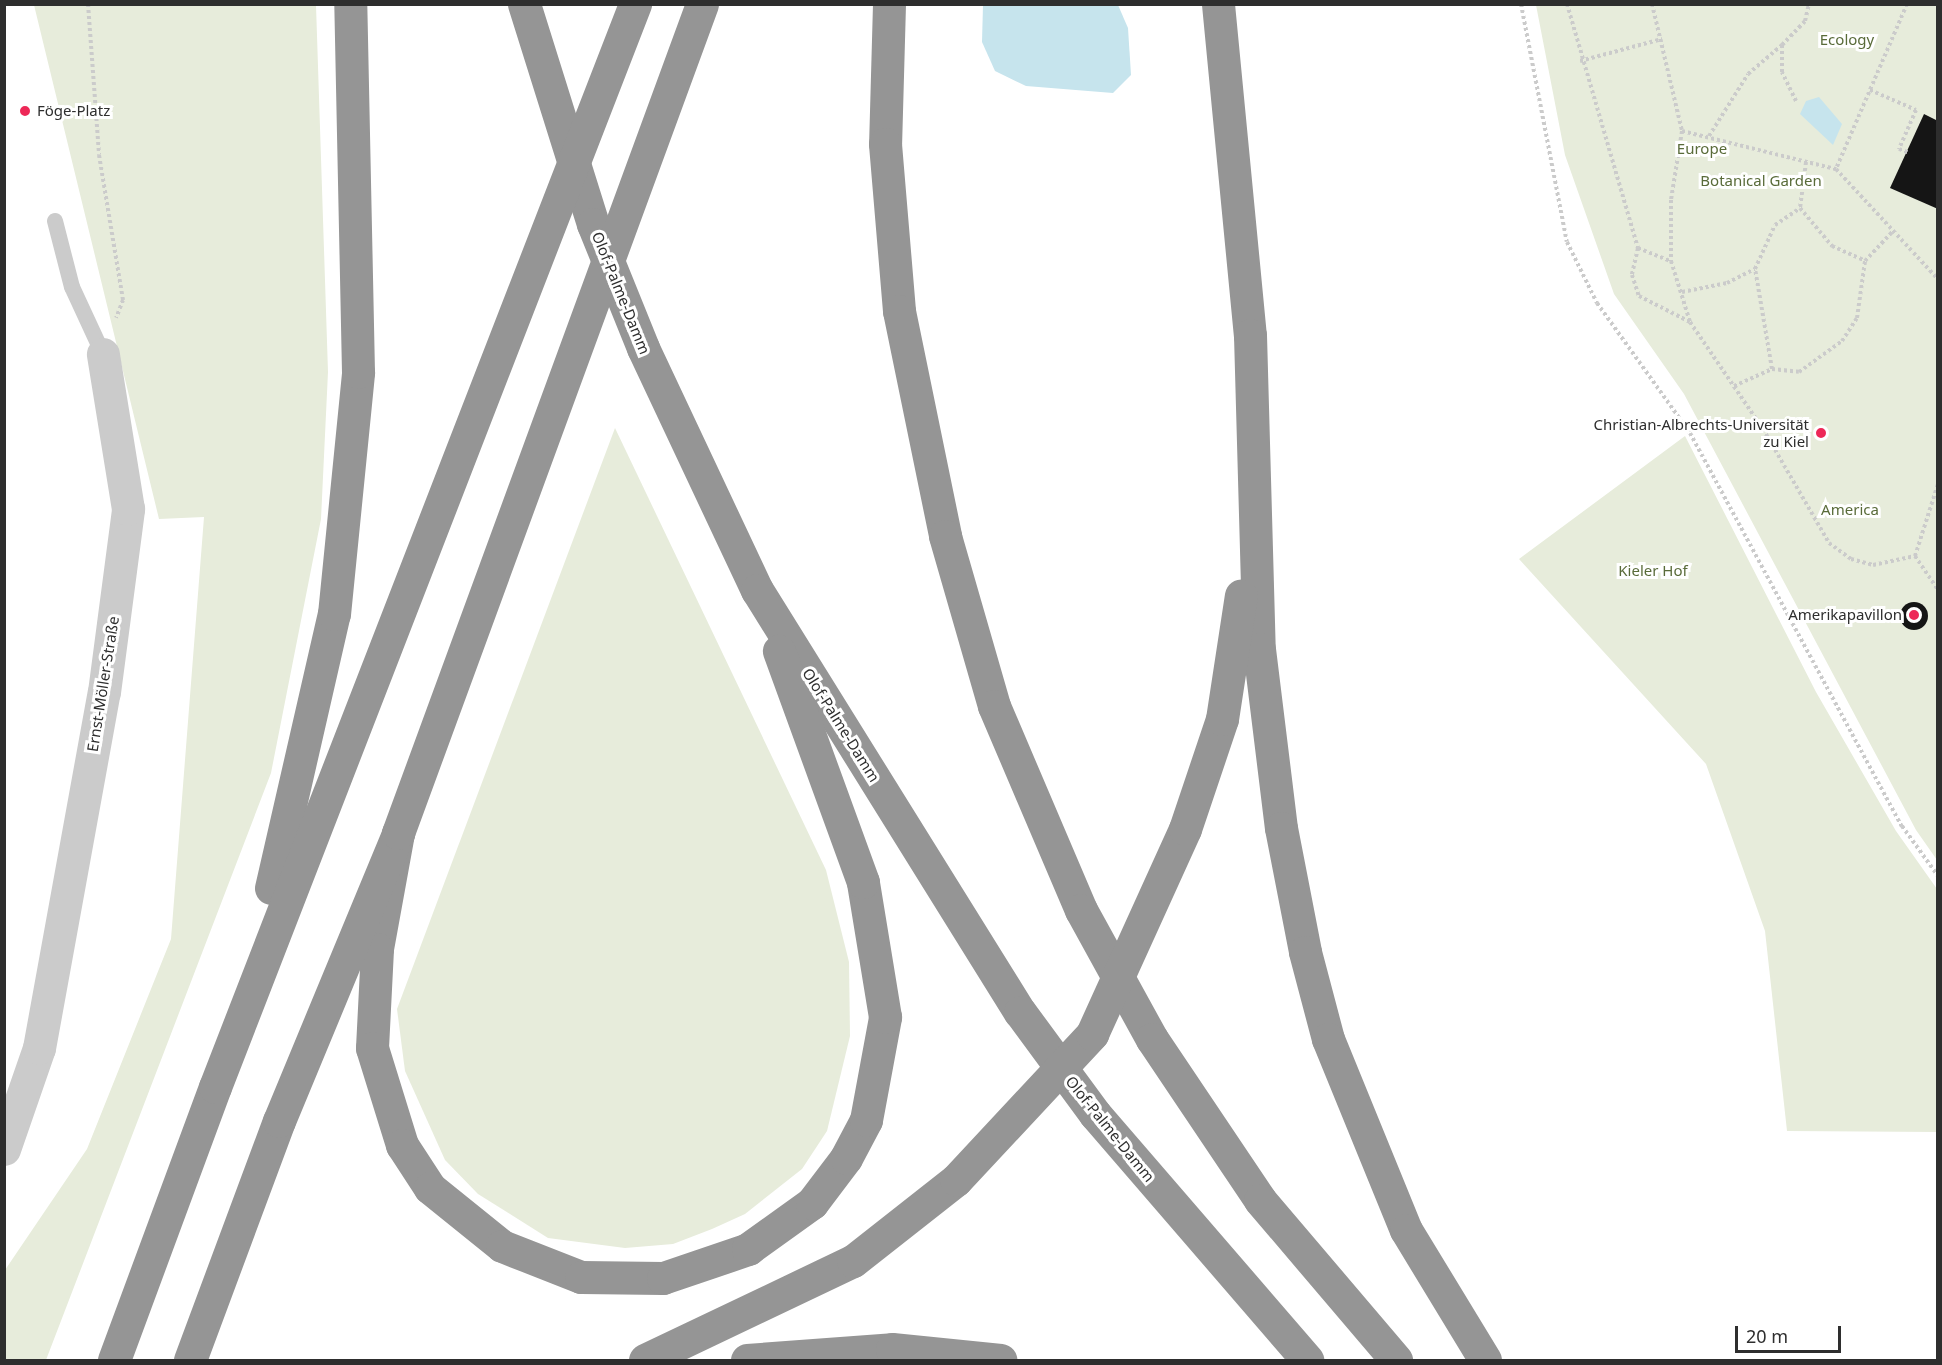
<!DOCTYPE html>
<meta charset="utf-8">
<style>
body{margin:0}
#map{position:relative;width:1942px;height:1365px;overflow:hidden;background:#fff;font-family:"Noto Sans",sans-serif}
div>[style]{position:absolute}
.green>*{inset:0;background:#e7ecdb}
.water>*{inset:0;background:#c6e4ed}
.building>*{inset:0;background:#151515}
.round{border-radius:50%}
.path>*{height:4px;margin-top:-2px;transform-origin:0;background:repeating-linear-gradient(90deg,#cbcbcb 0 3px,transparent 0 6px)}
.lane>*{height:16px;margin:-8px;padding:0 8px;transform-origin:8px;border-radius:8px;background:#cbcbcb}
.street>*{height:33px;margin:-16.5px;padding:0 16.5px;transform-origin:16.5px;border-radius:16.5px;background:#cbcbcb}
.highway>*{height:33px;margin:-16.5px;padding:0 16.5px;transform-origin:16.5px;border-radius:16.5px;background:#959595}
.dots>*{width:16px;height:16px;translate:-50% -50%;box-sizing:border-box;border:3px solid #fff;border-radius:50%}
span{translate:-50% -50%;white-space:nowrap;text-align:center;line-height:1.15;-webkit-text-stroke:6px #fff;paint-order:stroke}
.park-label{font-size:15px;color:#596b39}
.poi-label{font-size:15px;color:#2e2e2e}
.left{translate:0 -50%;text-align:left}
.right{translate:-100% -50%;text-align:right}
.street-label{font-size:15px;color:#2e2e2e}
.frame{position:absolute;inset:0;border:6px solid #2e2e2e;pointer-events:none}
.scale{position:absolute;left:1735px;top:1326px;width:106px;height:27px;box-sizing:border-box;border:3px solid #2e2e2e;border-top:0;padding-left:8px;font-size:18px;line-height:21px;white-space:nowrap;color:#2e2e2e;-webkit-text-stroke:4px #fff;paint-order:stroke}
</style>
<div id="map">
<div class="green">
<i style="clip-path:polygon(34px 5px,316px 5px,328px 372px,321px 519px,271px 773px,46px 1360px,5px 1360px,5px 1270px,87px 1149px,171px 939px,204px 517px,159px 519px)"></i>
<i style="clip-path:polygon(1536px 5px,1937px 5px,1937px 860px,1916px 830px,1684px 394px,1614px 294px,1565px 155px)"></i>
<i style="clip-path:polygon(615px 428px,826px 870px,849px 962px,850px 1036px,827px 1131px,802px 1169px,745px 1214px,712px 1229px,673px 1244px,625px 1248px,548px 1238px,478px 1194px,445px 1160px,405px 1071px,397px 1009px)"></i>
<i style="clip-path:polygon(1685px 436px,1816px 692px,1896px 831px,1937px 889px,1937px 1132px,1787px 1131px,1765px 931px,1706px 764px,1519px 559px)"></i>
</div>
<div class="water">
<i style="clip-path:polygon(983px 5px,1118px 5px,1128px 28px,1131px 75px,1113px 93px,1026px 86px,995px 71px,982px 42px)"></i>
<i style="clip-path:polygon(1819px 97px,1842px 124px,1833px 145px,1800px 114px,1806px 101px)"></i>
</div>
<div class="building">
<i style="clip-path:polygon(1924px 114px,1938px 121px,1938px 209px,1890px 188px)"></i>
<i class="round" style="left:1900px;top:602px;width:28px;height:28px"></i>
</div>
<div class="path">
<i style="left:88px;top:4px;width:151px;rotate:85.8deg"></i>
<i style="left:99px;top:155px;width:147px;rotate:80.6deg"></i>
<i style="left:123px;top:300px;width:19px;rotate:111deg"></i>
<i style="left:1521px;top:4px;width:242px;rotate:79.1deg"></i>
<i style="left:1567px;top:242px;width:68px;rotate:63.8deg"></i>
<i style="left:1597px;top:303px;width:160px;rotate:54.4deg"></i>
<i style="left:1690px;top:433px;width:447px;rotate:61.7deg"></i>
<i style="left:1902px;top:826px;width:62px;rotate:54.2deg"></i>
<i style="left:1567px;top:4px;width:254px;rotate:73.8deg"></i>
<i style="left:1638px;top:248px;width:28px;rotate:103deg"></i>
<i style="left:1632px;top:275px;width:22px;rotate:72deg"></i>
<i style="left:1639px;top:296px;width:57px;rotate:27deg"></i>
<i style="left:1652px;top:4px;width:130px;rotate:76.7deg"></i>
<i style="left:1682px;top:131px;width:70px;rotate:99.1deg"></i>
<i style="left:1671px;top:200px;width:61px;rotate:90deg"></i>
<i style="left:1671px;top:261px;width:64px;rotate:72.7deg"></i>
<i style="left:1690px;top:322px;width:130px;rotate:55.7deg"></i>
<i style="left:1763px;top:429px;width:132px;rotate:59.9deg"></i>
<i style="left:1829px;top:543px;width:27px;rotate:36deg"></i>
<i style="left:1851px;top:559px;width:23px;rotate:15deg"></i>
<i style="left:1873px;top:565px;width:43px;rotate:-12.1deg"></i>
<i style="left:1915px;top:556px;width:41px;rotate:55.9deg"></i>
<i style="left:1907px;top:4px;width:180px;rotate:113.3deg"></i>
<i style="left:1836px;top:169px;width:150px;rotate:47.2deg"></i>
<i style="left:1580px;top:61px;width:85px;rotate:-15deg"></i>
<i style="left:1870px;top:90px;width:50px;rotate:23.5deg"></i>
<i style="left:1916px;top:110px;width:43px;rotate:113.6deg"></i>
<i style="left:1899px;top:149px;width:9px;rotate:21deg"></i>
<i style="left:1796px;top:101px;width:32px;rotate:-116deg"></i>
<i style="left:1782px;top:72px;width:27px;rotate:-90deg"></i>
<i style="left:1782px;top:45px;width:33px;rotate:-46deg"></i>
<i style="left:1805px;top:21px;width:17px;rotate:-77deg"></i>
<i style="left:1682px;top:131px;width:159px;rotate:13.9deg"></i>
<i style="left:1709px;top:136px;width:73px;rotate:-57.8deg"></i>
<i style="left:1748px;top:74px;width:45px;rotate:-40.5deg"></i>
<i style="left:1806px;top:162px;width:46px;rotate:97.4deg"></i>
<i style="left:1800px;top:208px;width:50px;rotate:49.9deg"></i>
<i style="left:1832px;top:246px;width:36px;rotate:24deg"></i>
<i style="left:1865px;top:261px;width:41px;rotate:-47deg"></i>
<i style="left:1638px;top:248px;width:35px;rotate:22deg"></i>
<i style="left:1682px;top:292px;width:46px;rotate:-11.3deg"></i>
<i style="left:1727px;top:283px;width:31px;rotate:-27deg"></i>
<i style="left:1772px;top:369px;width:101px;rotate:-99.6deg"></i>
<i style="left:1755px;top:269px;width:48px;rotate:-65.6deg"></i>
<i style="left:1775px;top:225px;width:30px;rotate:-34deg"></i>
<i style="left:1734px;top:386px;width:42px;rotate:-24.1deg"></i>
<i style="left:1772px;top:369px;width:27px;rotate:6deg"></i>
<i style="left:1799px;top:372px;width:53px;rotate:-35.8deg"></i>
<i style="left:1842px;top:341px;width:27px;rotate:-57deg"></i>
<i style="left:1857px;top:318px;width:58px;rotate:-82deg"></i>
<i style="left:1938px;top:411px;width:33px;rotate:90deg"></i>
<i style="left:1915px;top:556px;width:76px;rotate:-72.3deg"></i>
</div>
<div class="lane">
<i style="left:55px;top:221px;width:68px;rotate:75.6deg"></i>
<i style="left:72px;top:287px;width:74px;rotate:65.2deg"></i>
</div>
<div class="street">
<i style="left:4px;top:1149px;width:107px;rotate:-70.9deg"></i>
<i style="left:39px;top:1048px;width:362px;rotate:-79.7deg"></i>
<i style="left:104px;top:692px;width:185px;rotate:-82.5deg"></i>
<i style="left:128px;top:509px;width:157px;rotate:-99.2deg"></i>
</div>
<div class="highway">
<i style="left:524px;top:4px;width:231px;rotate:72.6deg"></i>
<i style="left:593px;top:224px;width:134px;rotate:68deg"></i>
<i style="left:643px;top:348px;width:268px;rotate:64.8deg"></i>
<i style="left:757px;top:590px;width:497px;rotate:58.1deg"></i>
<i style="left:1020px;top:1012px;width:127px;rotate:53.7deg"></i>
<i style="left:1095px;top:1114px;width:325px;rotate:49.2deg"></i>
<i style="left:889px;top:4px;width:140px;rotate:91.6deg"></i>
<i style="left:885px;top:144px;width:168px;rotate:85.2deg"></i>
<i style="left:899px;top:311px;width:230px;rotate:78.4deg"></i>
<i style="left:945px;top:536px;width:177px;rotate:73.9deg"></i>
<i style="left:994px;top:706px;width:222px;rotate:66.9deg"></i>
<i style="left:1081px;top:910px;width:147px;rotate:61.2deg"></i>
<i style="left:1152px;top:1039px;width:194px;rotate:56.1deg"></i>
<i style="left:1260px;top:1200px;width:210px;rotate:49.6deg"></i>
<i style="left:1218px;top:4px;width:333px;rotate:84.5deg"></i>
<i style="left:1250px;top:335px;width:314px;rotate:88.4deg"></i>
<i style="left:1259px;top:649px;width:180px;rotate:83deg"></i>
<i style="left:1281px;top:828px;width:126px;rotate:79deg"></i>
<i style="left:1305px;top:952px;width:90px;rotate:75.2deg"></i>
<i style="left:1328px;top:1039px;width:206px;rotate:67.8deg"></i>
<i style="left:1406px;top:1230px;width:152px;rotate:58.7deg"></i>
<i style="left:398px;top:833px;width:118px;rotate:100.3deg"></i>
<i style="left:377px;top:949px;width:99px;rotate:92.9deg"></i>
<i style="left:372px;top:1048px;width:102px;rotate:72.8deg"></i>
<i style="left:402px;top:1145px;width:51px;rotate:56.9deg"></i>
<i style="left:430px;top:1188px;width:92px;rotate:38.9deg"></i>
<i style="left:502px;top:1246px;width:85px;rotate:21.4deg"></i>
<i style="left:581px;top:1277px;width:82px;rotate:0.7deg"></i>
<i style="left:663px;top:1278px;width:90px;rotate:-18.8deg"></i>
<i style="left:748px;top:1249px;width:79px;rotate:-35.7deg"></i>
<i style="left:812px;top:1203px;width:56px;rotate:-52.9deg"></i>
<i style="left:846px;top:1158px;width:43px;rotate:-62.2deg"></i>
<i style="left:866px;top:1120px;width:105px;rotate:-79.5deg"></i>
<i style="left:885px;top:1017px;width:137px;rotate:-99.3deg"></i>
<i style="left:863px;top:882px;width:246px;rotate:-110deg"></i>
<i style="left:271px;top:888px;width:281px;rotate:-77.1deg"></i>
<i style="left:334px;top:614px;width:243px;rotate:-84.3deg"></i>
<i style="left:358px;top:372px;width:368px;rotate:-91.2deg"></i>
<i style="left:114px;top:1360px;width:291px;rotate:-69.7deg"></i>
<i style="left:215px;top:1087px;width:1162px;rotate:-68.8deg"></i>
<i style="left:190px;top:1360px;width:255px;rotate:-69.6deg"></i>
<i style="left:279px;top:1121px;width:312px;rotate:-67.5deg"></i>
<i style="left:398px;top:833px;width:883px;rotate:-69.86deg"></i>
<i style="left:645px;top:1360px;width:230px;rotate:-25.5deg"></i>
<i style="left:853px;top:1261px;width:131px;rotate:-38.2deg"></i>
<i style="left:956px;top:1180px;width:200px;rotate:-47deg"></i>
<i style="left:1092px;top:1034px;width:225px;rotate:-65.6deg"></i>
<i style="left:1185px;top:829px;width:116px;rotate:-71.4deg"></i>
<i style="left:1222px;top:719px;width:125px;rotate:-81.3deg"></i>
<i style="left:747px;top:1360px;width:145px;rotate:-4.3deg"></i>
<i style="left:892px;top:1349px;width:109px;rotate:5.8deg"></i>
</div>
<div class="dots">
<i style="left:25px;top:111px;background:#ed2857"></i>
<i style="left:1821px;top:433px;background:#ed2857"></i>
<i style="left:1914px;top:615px;background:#ed2857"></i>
</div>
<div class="park-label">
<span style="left:1847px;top:40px">Ecology</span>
<span style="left:1702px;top:149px">Europe</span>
<span style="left:1761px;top:181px">Botanical Garden</span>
<span style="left:1850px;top:510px">America</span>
<span style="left:1653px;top:571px">Kieler Hof</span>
</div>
<div class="poi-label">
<span class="left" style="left:37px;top:111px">Föge-Platz</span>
<span class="right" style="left:1809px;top:433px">Christian-Albrechts-Universität<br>zu Kiel</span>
<span class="right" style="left:1902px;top:615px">Amerikapavillon</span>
</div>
<div class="street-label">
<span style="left:621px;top:293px;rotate:68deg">Olof-Palme-Damm</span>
<span style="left:103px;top:684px;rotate:-81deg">Ernst-Möller-Straße</span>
<span style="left:841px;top:725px;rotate:58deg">Olof-Palme-Damm</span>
<span style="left:1110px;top:1129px;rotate:51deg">Olof-Palme-Damm</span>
</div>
<div class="frame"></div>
<div class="scale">20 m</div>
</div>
